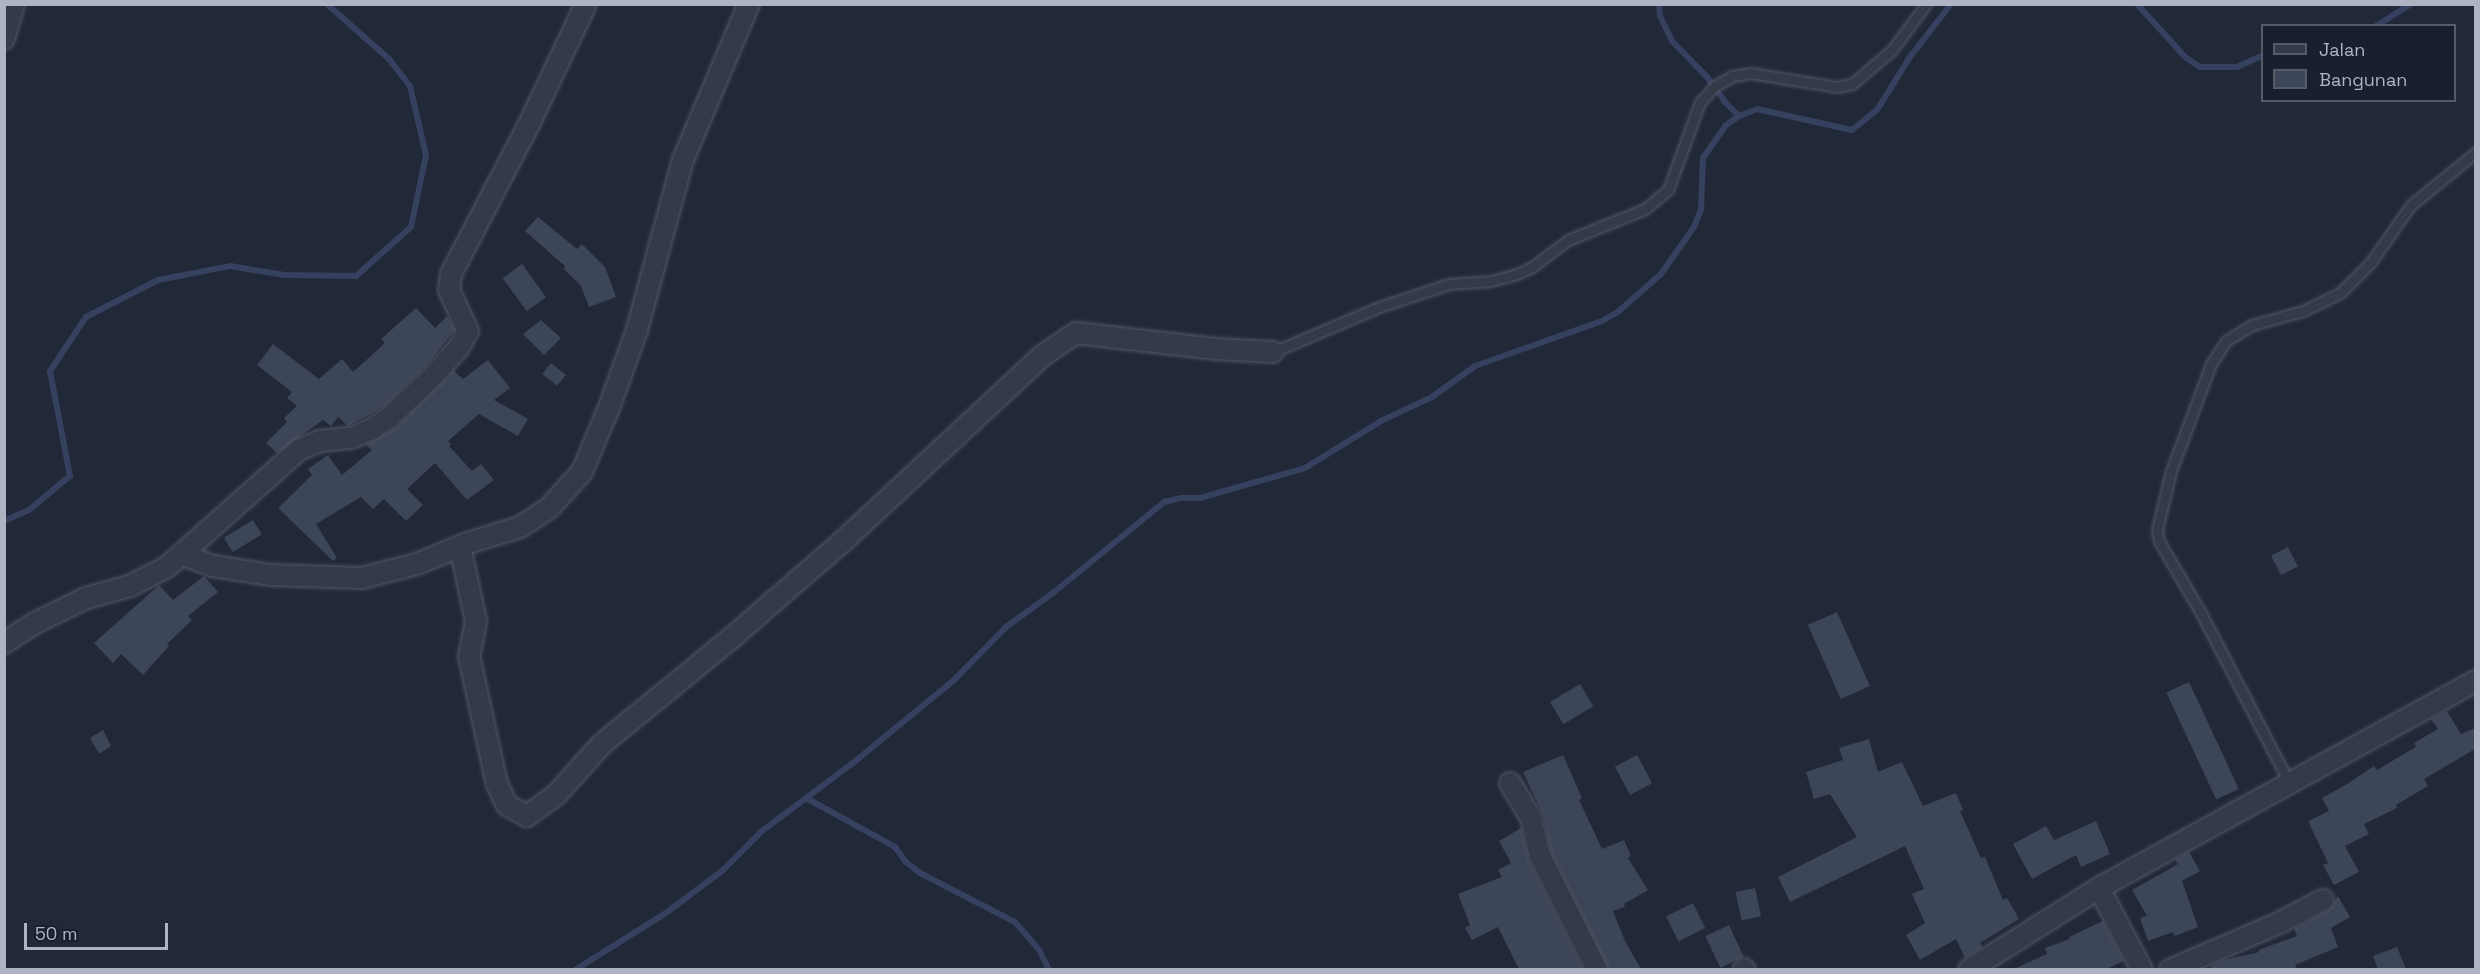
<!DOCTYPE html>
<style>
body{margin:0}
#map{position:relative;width:2480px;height:974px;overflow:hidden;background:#212838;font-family:"Space Grotesk",sans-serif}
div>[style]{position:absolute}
.stream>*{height:6px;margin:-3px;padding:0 3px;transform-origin:3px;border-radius:3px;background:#35415f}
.building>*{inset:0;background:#3d4558;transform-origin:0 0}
.roads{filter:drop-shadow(0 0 2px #525766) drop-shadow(0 0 2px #525766)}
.lane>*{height:9px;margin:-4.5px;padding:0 4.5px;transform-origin:4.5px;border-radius:4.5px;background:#343a48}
.street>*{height:20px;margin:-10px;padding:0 10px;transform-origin:10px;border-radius:10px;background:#343a48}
span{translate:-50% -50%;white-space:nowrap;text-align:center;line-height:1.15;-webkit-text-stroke:4.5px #1a1f2d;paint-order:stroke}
.frame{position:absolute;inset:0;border:6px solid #afb4c5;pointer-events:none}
.legend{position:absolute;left:2261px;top:24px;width:195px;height:78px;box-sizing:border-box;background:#1a1f2d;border:2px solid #565b6a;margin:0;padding:8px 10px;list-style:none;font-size:18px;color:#afb4c5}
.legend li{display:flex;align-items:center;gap:12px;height:30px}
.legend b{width:30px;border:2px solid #565b6a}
.scale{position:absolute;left:24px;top:923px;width:144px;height:27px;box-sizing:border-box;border:3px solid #afb4c5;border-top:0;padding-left:8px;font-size:18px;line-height:21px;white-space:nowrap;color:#afb4c5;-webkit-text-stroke:4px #1a1f2d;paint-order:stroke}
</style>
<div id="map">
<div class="stream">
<i style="left:1659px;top:4px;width:12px;rotate:85deg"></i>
<i style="left:1660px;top:16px;width:28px;rotate:64deg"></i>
<i style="left:1672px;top:41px;width:50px;rotate:45.8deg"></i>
<i style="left:1707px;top:77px;width:31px;rotate:54deg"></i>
<i style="left:1725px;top:102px;width:20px;rotate:45deg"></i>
<i style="left:2137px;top:4px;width:72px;rotate:47.8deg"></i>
<i style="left:2185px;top:57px;width:18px;rotate:34deg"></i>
<i style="left:2200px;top:67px;width:37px"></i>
<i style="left:2237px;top:67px;width:27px;rotate:-24deg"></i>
<i style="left:2376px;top:26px;width:41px;rotate:-32.2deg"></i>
<i style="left:4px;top:521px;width:27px;rotate:-24deg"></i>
<i style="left:29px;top:510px;width:53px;rotate:-39.7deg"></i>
<i style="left:70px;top:476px;width:107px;rotate:-100.8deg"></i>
<i style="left:50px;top:371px;width:65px;rotate:-56.3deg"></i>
<i style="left:86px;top:317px;width:81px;rotate:-27.2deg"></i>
<i style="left:158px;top:280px;width:73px;rotate:-11deg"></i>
<i style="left:230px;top:266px;width:55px;rotate:9.5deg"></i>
<i style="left:284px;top:275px;width:72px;rotate:0.8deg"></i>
<i style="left:356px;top:276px;width:74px;rotate:-41.7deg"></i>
<i style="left:411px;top:227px;width:74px;rotate:-78.2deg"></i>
<i style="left:426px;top:155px;width:71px;rotate:-103.1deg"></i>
<i style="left:410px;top:86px;width:34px;rotate:-128deg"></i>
<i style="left:389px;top:59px;width:83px;rotate:-138.4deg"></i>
<i style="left:806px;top:798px;width:102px;rotate:28.8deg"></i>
<i style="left:895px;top:847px;width:19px;rotate:54deg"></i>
<i style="left:906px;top:862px;width:18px;rotate:38deg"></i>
<i style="left:920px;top:873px;width:107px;rotate:27.3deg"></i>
<i style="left:1015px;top:922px;width:37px;rotate:49deg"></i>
<i style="left:1039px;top:950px;width:22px;rotate:63deg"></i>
<i style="left:575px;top:970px;width:107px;rotate:-32.1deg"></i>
<i style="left:666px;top:913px;width:71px;rotate:-37deg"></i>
<i style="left:723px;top:870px;width:55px;rotate:-45deg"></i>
<i style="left:762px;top:831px;width:114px;rotate:-36.8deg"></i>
<i style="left:853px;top:763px;width:129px;rotate:-39.4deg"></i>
<i style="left:953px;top:681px;width:76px;rotate:-45.5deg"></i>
<i style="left:1006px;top:627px;width:58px;rotate:-35.9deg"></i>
<i style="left:1053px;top:593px;width:144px;rotate:-39.3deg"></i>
<i style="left:1164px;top:502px;width:18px;rotate:-13deg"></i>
<i style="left:1182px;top:498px;width:18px"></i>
<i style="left:1200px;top:498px;width:109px;rotate:-15.9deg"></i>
<i style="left:1305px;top:468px;width:89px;rotate:-31.7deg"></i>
<i style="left:1381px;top:421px;width:56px;rotate:-25.2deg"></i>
<i style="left:1432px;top:397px;width:53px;rotate:-35.8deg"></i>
<i style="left:1475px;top:366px;width:135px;rotate:-19.5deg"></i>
<i style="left:1602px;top:321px;width:20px;rotate:-30deg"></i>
<i style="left:1619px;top:311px;width:56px;rotate:-41.4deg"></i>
<i style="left:1661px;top:274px;width:57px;rotate:-54.9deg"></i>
<i style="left:1694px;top:227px;width:18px;rotate:-68deg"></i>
<i style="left:1701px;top:210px;width:52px;rotate:-87.8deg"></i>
<i style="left:1703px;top:158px;width:39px;rotate:-55deg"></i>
<i style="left:1725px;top:126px;width:17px;rotate:-36deg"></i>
<i style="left:1739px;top:116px;width:19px;rotate:-21deg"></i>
<i style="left:1757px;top:109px;width:97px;rotate:12.5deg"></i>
<i style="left:1852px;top:130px;width:32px;rotate:-39deg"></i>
<i style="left:1877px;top:110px;width:62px;rotate:-58.1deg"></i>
<i style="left:1910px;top:57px;width:67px;rotate:-52.3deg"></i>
</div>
<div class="building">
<i style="clip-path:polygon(538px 217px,577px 249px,582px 244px,605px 267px,616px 297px,589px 307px,581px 286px,563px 268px,566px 267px,525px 231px)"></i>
<i style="left:522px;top:264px;width:41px;height:24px;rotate:54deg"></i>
<i style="clip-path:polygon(416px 308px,435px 328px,447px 316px,455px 330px,425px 367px,382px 408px,348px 426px,338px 417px,331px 426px,323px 420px,277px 453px,266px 443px,287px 422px,284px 418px,297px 406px,287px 398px,292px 392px,257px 365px,273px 344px,319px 379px,342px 359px,353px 372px,385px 343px,381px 339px)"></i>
<i style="clip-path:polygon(541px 320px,561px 338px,544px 355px,523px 334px)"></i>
<i style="clip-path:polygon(488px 360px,510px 388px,494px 400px,528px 419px,518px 436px,479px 414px,448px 441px,451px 444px,449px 446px,472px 471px,481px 464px,494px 480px,467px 500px,435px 463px,407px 489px,423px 505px,406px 521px,384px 499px,373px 509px,361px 497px,316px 524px,337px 558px,333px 561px,278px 508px,312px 475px,308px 469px,328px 455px,342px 475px,372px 450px,366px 445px,397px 427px,454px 371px,463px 379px)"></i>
<i style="left:551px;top:363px;width:19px;height:14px;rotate:39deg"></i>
<i style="left:253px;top:520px;width:17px;height:34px;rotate:59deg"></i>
<i style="left:2288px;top:547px;width:22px;height:19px;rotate:63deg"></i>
<i style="clip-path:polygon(204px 576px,218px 592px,188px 616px,192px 620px,167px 644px,169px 646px,143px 675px,121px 654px,113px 663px,94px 643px,159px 585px,173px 600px)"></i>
<i style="left:1837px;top:612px;width:81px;height:32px;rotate:66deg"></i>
<i style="left:2189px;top:682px;width:118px;height:25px;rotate:65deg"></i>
<i style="left:1580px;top:684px;width:26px;height:35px;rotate:59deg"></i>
<i style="clip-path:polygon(2447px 711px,2461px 734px,2475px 728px,2475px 749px,2424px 779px,2428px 786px,2396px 805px,2397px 808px,2364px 824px,2369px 834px,2345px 846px,2359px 872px,2334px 885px,2323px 865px,2328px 863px,2308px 821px,2329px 811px,2322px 798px,2344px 786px,2374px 766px,2377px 770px,2416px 747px,2414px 743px,2438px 729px,2431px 719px)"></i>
<i style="clip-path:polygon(103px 730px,111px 746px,99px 754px,90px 738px)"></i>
<i style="clip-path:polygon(1869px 739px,1878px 772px,1902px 762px,1923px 806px,1956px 793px,1963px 810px,1960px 811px,1981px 858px,1985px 857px,2003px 900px,2007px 898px,2019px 919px,1980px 943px,1983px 947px,1965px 958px,1956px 939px,1920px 960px,1906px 935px,1925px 923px,1912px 894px,1924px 889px,1905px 846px,1790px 902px,1778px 877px,1857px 837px,1830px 794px,1814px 799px,1806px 772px,1843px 760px,1839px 748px)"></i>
<i style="clip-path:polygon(1563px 755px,1582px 798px,1579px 800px,1602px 849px,1624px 840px,1631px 856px,1628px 858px,1648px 890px,1624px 904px,1625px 907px,1613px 911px,1625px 941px,1641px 969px,1609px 969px,1551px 852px,1543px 815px,1523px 772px)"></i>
<i style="left:1637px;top:755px;width:32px;height:25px;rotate:62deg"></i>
<i style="clip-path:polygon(2096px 821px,2110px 854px,2081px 867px,2076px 855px,2032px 879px,2013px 844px,2046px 826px,2054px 840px)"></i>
<i style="clip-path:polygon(1521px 828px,1529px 861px,1583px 969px,1519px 969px,1498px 927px,1472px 940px,1465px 928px,1470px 925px,1458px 894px,1502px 877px,1498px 870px,1511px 863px,1499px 841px)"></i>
<i style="clip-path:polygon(2189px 852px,2200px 871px,2182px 881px,2198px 927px,2175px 936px,2173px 932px,2148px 941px,2140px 918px,2147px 916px,2132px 890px,2178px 864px,2175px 860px)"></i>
<i style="left:1755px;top:888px;width:29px;height:20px;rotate:78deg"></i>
<i style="clip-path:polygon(2338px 896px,2350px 917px,2331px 928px,2338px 947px,2295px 965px,2297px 969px,2211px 969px,2211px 966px,2224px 960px,2259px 952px,2258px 950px,2297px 936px,2294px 929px,2329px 910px)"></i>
<i style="left:1693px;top:903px;width:28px;height:30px;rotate:64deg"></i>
<i style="clip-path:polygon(2103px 921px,2124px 961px,2106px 969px,2014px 969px,2047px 954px,2045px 948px,2070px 939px,2069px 937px)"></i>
<i style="left:1729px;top:925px;width:35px;height:26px;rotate:65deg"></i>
<i style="clip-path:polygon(2397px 947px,2406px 969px,2378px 969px,2373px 956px)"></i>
</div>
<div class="roads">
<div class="lane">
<i style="left:1273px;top:352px;width:115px;rotate:-23deg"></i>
<i style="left:1379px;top:307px;width:74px;rotate:-18.2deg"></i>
<i style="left:1449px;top:284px;width:42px;rotate:-4.1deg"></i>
<i style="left:1491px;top:281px;width:27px;rotate:-15deg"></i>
<i style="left:1517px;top:274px;width:17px;rotate:-25deg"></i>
<i style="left:1532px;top:267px;width:45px;rotate:-36.9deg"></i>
<i style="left:1568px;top:240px;width:83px;rotate:-21.9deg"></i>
<i style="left:1645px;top:209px;width:30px;rotate:-40deg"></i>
<i style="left:1668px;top:190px;width:94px;rotate:-70deg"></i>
<i style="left:1700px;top:102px;width:22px;rotate:-47deg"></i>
<i style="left:1715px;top:86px;width:20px;rotate:-30deg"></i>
<i style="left:1732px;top:76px;width:18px;rotate:-9deg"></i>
<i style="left:1750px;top:73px;width:88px;rotate:9.1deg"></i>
<i style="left:1837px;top:87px;width:15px;rotate:-11deg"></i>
<i style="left:1852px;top:84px;width:52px;rotate:-40.4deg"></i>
<i style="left:1892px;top:50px;width:57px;rotate:-53.5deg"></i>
<i style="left:2290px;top:784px;width:193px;rotate:-117.5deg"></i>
<i style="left:2201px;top:613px;width:83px;rotate:-120.3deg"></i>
<i style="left:2159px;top:541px;width:11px;rotate:-100deg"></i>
<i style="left:2157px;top:530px;width:61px;rotate:-76.7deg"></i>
<i style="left:2171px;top:471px;width:114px;rotate:-69.5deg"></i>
<i style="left:2211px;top:364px;width:27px;rotate:-57deg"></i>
<i style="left:2226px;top:341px;width:31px;rotate:-32deg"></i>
<i style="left:2252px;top:325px;width:53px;rotate:-15.4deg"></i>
<i style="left:2303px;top:311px;width:41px;rotate:-25.9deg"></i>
<i style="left:2340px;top:293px;width:44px;rotate:-45deg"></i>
<i style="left:2371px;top:262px;width:68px;rotate:-55.1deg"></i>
<i style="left:2410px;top:206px;width:85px;rotate:-39.3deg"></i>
</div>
<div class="street">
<i style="left:4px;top:39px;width:36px;rotate:-74deg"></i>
<i style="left:460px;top:546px;width:77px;rotate:78deg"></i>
<i style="left:476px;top:621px;width:36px;rotate:101deg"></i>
<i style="left:469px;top:656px;width:131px;rotate:77.7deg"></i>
<i style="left:497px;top:784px;width:23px;rotate:65deg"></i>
<i style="left:507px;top:805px;width:23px;rotate:29deg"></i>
<i style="left:527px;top:816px;width:34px;rotate:-36deg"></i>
<i style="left:555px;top:796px;width:70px;rotate:-47.9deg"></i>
<i style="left:602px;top:744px;width:172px;rotate:-39.3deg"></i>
<i style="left:735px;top:635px;width:142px;rotate:-41deg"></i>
<i style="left:842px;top:542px;width:273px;rotate:-42.9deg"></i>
<i style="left:1042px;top:356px;width:41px;rotate:-34.1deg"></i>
<i style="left:1076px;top:333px;width:141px;rotate:6.5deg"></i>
<i style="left:1216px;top:349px;width:57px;rotate:3deg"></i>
<i style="left:181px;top:554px;width:34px;rotate:21deg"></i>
<i style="left:213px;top:566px;width:59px;rotate:8.8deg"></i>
<i style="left:271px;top:575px;width:91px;rotate:1.9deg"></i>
<i style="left:362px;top:578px;width:57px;rotate:-14.3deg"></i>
<i style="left:417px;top:564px;width:55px;rotate:-22.4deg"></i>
<i style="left:468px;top:543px;width:54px;rotate:-17.1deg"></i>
<i style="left:520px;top:527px;width:35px;rotate:-33deg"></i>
<i style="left:549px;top:508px;width:49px;rotate:-47.5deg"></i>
<i style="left:582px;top:472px;width:73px;rotate:-67.3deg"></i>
<i style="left:610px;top:405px;width:80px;rotate:-70.2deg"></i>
<i style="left:637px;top:330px;width:176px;rotate:-74.9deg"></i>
<i style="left:683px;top:160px;width:169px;rotate:-67.1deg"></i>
<i style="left:4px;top:643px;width:37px;rotate:-33deg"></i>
<i style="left:35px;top:623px;width:57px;rotate:-26.1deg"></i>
<i style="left:86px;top:598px;width:46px;rotate:-15.3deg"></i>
<i style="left:130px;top:586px;width:42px;rotate:-27.2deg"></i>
<i style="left:167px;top:567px;width:178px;rotate:-41.6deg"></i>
<i style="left:300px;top:449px;width:22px;rotate:-22deg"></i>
<i style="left:320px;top:441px;width:31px;rotate:-6deg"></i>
<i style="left:351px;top:438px;width:21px;rotate:-23deg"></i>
<i style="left:370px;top:430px;width:22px;rotate:-32deg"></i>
<i style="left:389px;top:418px;width:62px;rotate:-43.7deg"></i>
<i style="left:434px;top:375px;width:38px;rotate:-48deg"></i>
<i style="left:459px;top:347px;width:18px;rotate:-61deg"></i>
<i style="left:468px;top:331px;width:45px;rotate:-114.9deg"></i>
<i style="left:449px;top:290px;width:16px;rotate:-83deg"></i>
<i style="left:451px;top:274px;width:174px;rotate:-62.5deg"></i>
<i style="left:531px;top:120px;width:128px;rotate:-64.6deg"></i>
<i style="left:1510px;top:783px;width:41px;rotate:59deg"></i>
<i style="left:1531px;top:818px;width:39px;rotate:77deg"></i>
<i style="left:1540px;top:856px;width:127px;rotate:63.4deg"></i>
<i style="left:2099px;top:888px;width:93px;rotate:62.3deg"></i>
<i style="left:1744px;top:969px;width:1px;rotate:45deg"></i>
<i style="left:1969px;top:970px;width:154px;rotate:-32.2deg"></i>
<i style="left:2099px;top:888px;width:430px;rotate:-28.8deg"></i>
<i style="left:2170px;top:970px;width:119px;rotate:-23.3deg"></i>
<i style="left:2279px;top:923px;width:50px;rotate:-27.6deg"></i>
</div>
</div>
<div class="frame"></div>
<ul class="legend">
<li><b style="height:8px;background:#343a48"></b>Jalan</li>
<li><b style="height:16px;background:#3d4558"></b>Bangunan</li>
</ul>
<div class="scale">50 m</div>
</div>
